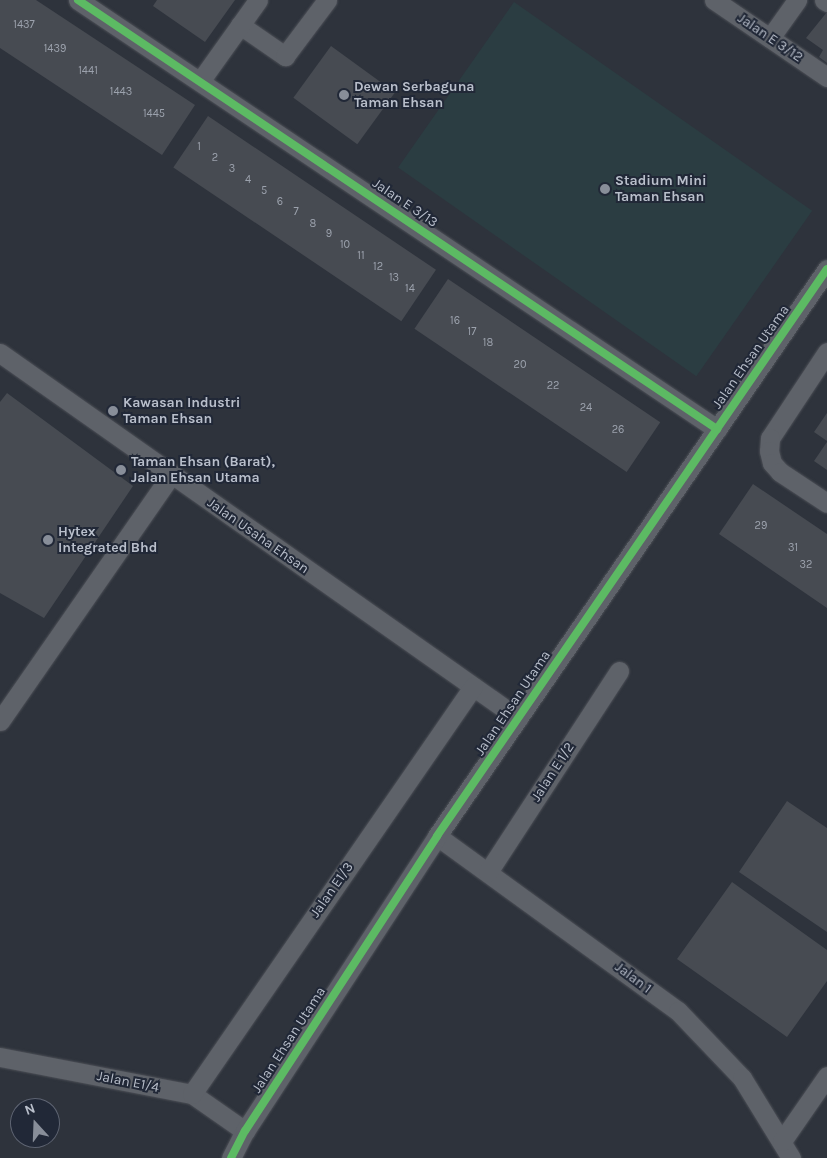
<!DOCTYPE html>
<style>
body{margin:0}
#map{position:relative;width:827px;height:1158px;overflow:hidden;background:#2e333c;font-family:Karla,sans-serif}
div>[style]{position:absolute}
.green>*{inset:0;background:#2b3d42;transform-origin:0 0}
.building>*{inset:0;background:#474b52;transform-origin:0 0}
.roads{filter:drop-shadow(0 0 1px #4c4f56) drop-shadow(0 0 1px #4c4f56)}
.minor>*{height:19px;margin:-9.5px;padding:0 9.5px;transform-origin:9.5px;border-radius:9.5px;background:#5e6269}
.cycleway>*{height:8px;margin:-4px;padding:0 4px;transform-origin:4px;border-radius:4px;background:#5cba63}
.dots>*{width:14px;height:14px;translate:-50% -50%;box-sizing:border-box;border:2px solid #212837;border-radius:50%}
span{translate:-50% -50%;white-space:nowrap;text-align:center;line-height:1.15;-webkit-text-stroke:4px #212837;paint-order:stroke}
.number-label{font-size:11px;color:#9ca2ad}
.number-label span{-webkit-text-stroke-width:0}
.street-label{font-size:14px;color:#b9bfcb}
.poi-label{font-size:14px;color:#b9bfcb;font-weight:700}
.left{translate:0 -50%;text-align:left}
.north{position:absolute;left:10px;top:1098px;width:50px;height:50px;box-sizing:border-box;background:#212837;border:1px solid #5e6472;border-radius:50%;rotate:340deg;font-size:14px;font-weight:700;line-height:20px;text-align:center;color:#b9bfcb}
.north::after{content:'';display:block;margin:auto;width:18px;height:22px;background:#888e99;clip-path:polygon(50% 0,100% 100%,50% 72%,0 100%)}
</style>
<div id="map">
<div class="green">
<i style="left:514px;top:2px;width:364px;height:202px;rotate:35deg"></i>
</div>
<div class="building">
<i style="clip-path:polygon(0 0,36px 0,195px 105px,162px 155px,0 48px)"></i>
<i style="clip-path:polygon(157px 0,235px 0,205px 42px,153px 6px)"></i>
<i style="clip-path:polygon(827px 12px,827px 63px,819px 57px,823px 50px,806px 38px)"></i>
<i style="left:331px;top:46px;width:79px;height:64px;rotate:36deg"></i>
<i style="left:208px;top:116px;width:275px;height:62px;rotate:34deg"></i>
<i style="left:448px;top:279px;width:256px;height:60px;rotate:34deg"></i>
<i style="clip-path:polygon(7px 393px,133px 486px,44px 618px,0 593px,0 402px)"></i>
<i style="clip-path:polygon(827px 413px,827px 441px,814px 432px)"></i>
<i style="clip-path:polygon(827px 442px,827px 470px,814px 461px)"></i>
<i style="clip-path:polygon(753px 484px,827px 534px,827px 608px,719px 534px)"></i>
<i style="clip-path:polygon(787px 801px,827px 828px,827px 932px,739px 872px)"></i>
<i style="clip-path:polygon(732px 882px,827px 950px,827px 981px,787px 1037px,677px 959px)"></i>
</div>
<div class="roads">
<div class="minor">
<i style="left:78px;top:0;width:770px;rotate:33.88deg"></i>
<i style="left:714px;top:0;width:137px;rotate:34.3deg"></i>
<i style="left:824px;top:0;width:4px;rotate:34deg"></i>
<i style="left:240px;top:25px;width:55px;rotate:34.6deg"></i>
<i style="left:285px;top:56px;width:70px;rotate:-53.1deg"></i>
<i style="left:770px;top:38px;width:47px;rotate:-54.6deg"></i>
<i style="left:201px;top:80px;width:98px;rotate:-54.5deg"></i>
<i style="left:827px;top:352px;width:103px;rotate:123.5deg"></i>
<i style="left:770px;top:438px;width:13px;rotate:94deg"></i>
<i style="left:769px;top:451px;width:12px;rotate:76deg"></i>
<i style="left:772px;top:463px;width:12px;rotate:48deg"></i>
<i style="left:780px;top:472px;width:56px;rotate:33.4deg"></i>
<i style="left:0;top:353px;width:634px;rotate:35.17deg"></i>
<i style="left:0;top:721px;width:300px;rotate:-55.2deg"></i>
<i style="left:437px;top:836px;width:298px;rotate:36deg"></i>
<i style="left:678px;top:1011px;width:93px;rotate:46.3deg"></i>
<i style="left:742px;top:1078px;width:94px;rotate:58.5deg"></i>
<i style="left:488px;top:872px;width:240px;rotate:-56.9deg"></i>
<i style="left:0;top:1057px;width:196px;rotate:10.9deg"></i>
<i style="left:192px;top:1094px;width:65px;rotate:34.9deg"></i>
<i style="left:192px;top:1094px;width:495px;rotate:-55.4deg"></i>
<i style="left:782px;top:1141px;width:79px;rotate:-55.3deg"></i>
<i style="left:231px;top:1158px;width:30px;rotate:-63deg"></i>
<i style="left:245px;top:1131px;width:352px;rotate:-56.9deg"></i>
<i style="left:437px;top:836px;width:688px;rotate:-55.48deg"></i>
</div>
</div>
<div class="cycleway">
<i style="left:78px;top:0;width:770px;rotate:33.88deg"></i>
<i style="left:231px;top:1158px;width:30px;rotate:-63deg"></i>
<i style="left:245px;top:1131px;width:352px;rotate:-56.9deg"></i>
<i style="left:437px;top:836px;width:688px;rotate:-55.48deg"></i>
</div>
<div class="dots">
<i style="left:344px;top:95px;background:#888e99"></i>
<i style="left:605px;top:189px;background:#888e99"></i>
<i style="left:113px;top:411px;background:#888e99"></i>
<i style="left:121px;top:470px;background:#888e99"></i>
<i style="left:48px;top:540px;background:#888e99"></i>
</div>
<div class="number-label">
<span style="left:24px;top:25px">1437</span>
<span style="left:55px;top:49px">1439</span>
<span style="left:88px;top:71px">1441</span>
<span style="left:121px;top:92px">1443</span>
<span style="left:154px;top:114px">1445</span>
<span style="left:199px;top:147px">1</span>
<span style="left:215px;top:158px">2</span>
<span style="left:232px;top:169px">3</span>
<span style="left:248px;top:180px">4</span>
<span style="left:264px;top:191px">5</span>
<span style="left:280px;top:202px">6</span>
<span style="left:296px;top:212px">7</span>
<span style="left:313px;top:224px">8</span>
<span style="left:329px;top:234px">9</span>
<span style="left:345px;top:245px">10</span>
<span style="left:361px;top:256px">11</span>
<span style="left:378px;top:267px">12</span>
<span style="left:394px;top:278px">13</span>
<span style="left:410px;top:289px">14</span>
<span style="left:455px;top:321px">16</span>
<span style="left:472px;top:332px">17</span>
<span style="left:488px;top:343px">18</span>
<span style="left:520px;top:365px">20</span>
<span style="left:553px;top:386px">22</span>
<span style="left:586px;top:408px">24</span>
<span style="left:618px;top:430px">26</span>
<span style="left:761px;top:526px">29</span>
<span style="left:793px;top:548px">31</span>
<span style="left:806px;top:565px">32</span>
</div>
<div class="street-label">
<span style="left:770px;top:38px;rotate:34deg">Jalan E 3/12</span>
<span style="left:405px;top:203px;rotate:34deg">Jalan E 3/13</span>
<span style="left:751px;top:357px;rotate:-55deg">Jalan Ehsan Utama</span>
<span style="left:258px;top:536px;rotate:35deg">Jalan Usaha Ehsan</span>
<span style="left:513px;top:703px;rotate:-56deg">Jalan Ehsan Utama</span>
<span style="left:553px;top:772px;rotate:-57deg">Jalan E 1/2</span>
<span style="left:332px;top:890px;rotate:-55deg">Jalan E1/3</span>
<span style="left:633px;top:978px;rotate:37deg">Jalan 1</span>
<span style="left:289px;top:1040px;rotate:-57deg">Jalan Ehsan Utama</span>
<span style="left:128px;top:1082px;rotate:11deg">Jalan E1/4</span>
</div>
<div class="poi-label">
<span class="left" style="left:354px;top:95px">Dewan Serbaguna<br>Taman Ehsan</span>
<span class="left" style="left:615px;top:189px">Stadium Mini<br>Taman Ehsan</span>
<span class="left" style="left:123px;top:411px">Kawasan Industri<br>Taman Ehsan</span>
<span class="left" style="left:131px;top:470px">Taman Ehsan (Barat),<br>Jalan Ehsan Utama</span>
<span class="left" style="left:58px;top:540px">Hytex<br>Integrated Bhd</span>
</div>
<div class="north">N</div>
</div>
